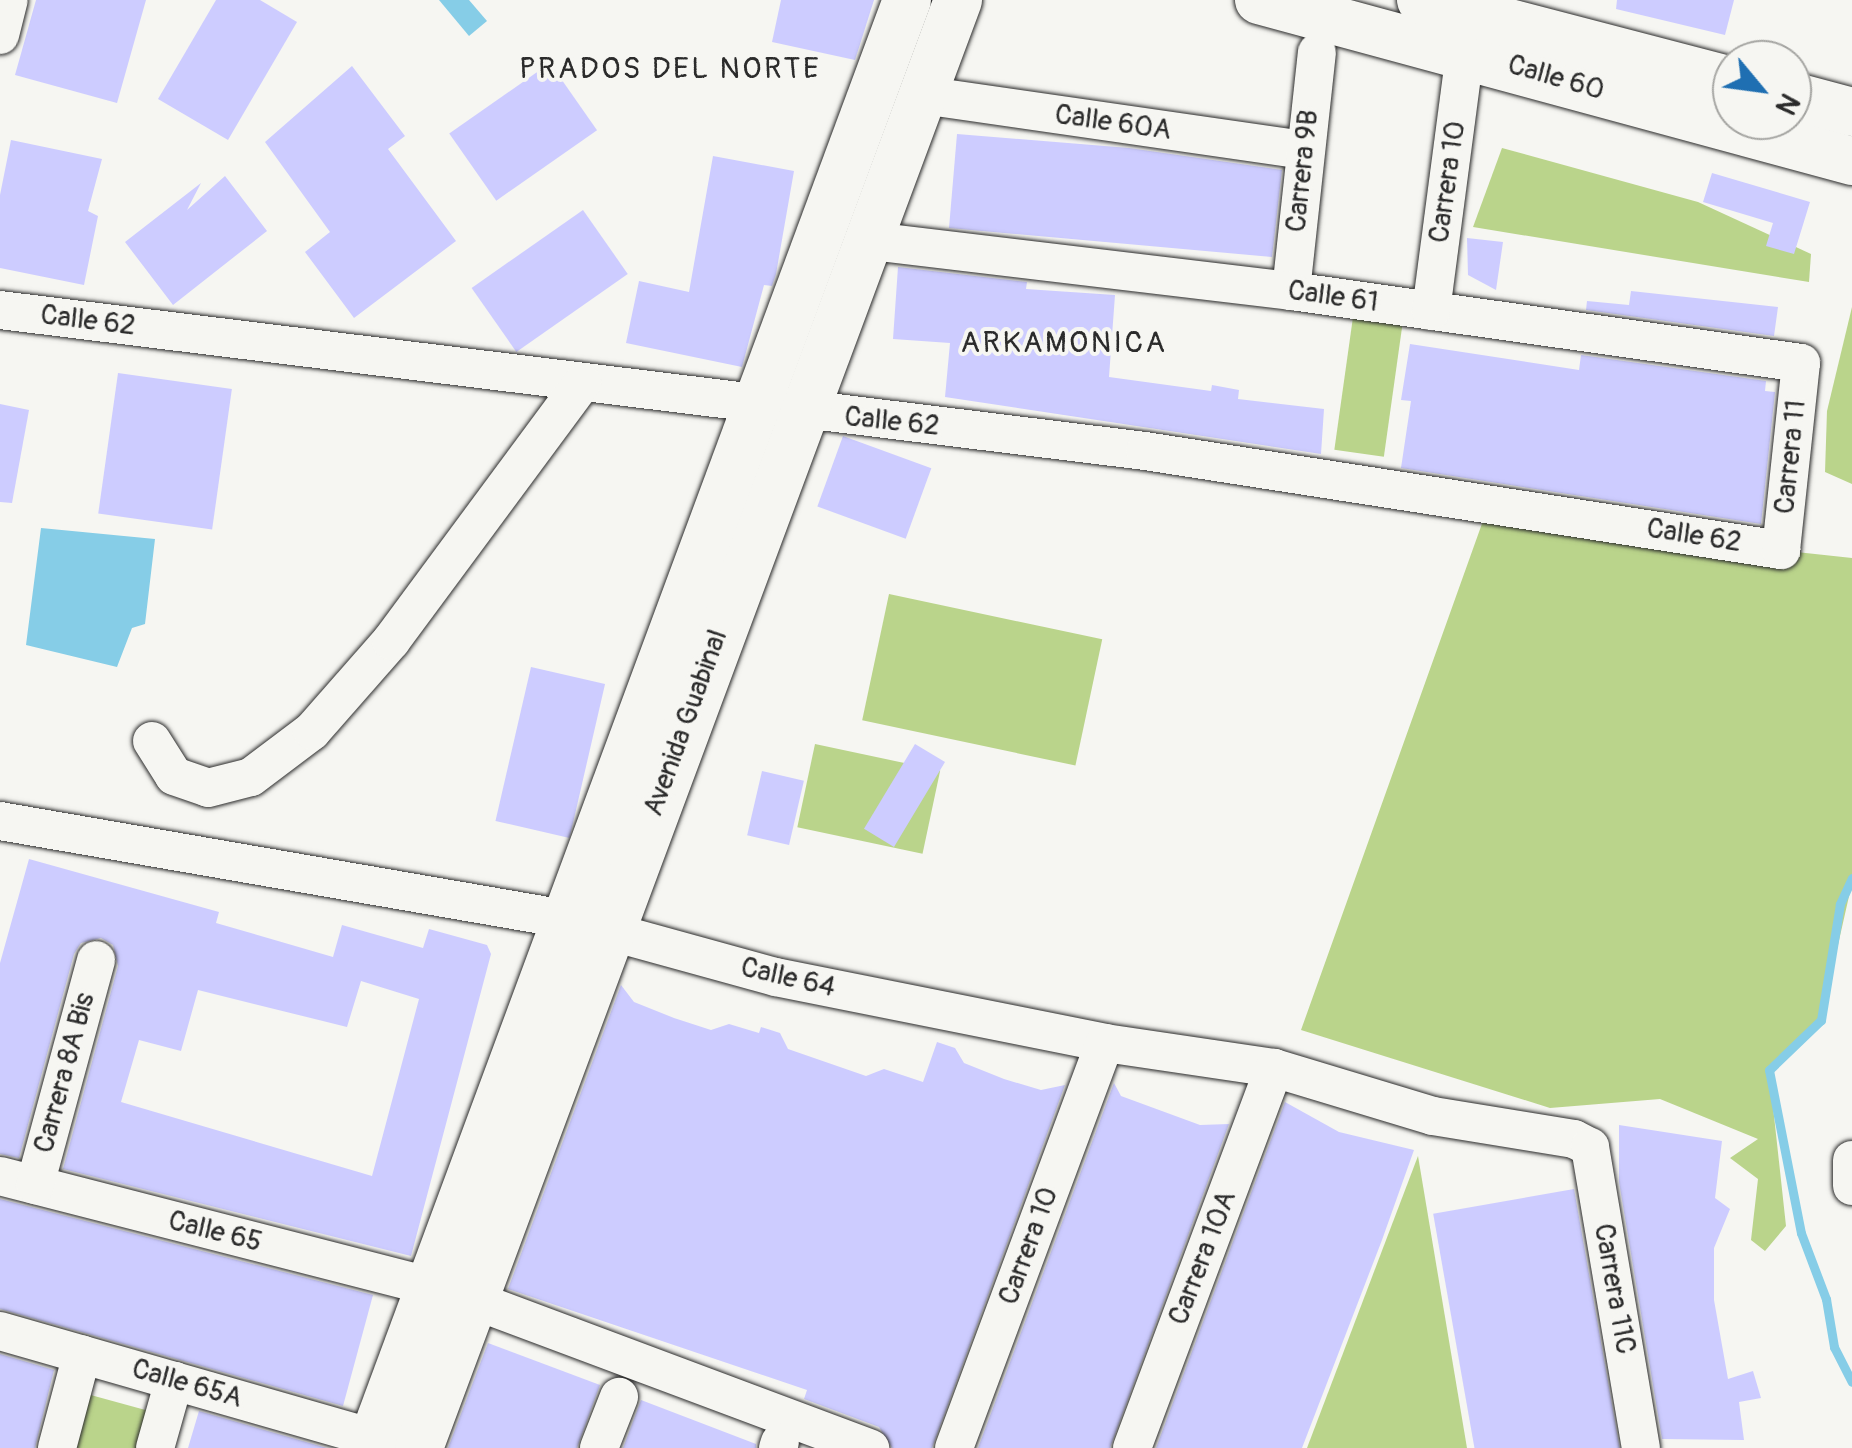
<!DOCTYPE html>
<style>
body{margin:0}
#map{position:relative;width:1852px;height:1448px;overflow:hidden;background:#f6f6f2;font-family:Pangolin,sans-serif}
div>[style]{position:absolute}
.green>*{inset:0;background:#bad48b;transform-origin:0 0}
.water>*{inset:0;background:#86cde7}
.stream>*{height:9px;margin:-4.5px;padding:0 4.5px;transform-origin:4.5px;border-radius:4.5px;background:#86cde7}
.building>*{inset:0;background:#cdccff;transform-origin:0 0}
.roads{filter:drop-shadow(0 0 2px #2b2b2b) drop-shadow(0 0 2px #2b2b2b)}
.minor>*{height:38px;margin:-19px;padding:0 19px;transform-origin:19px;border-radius:19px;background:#f6f6f2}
.major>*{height:48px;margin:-24px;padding:0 24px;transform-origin:24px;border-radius:24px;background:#f6f6f2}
span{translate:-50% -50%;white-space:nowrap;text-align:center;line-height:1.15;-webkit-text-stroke:8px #f6f6f2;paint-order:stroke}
.street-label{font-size:28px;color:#2b2b2b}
.neighbourhood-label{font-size:30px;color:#2b2b2b;letter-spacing:2.5px}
.north{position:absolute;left:1712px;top:40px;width:100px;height:100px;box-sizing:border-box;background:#f6f6f2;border:2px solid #a5a5a2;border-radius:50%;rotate:119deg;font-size:28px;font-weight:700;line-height:40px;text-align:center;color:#2b2b2b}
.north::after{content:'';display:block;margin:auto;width:35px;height:45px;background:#1f6fb2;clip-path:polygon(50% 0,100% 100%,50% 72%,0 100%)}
</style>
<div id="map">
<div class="green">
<i style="clip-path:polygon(1502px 148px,1698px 202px,1811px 254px,1809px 282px,1473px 227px)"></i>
<i style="clip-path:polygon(1852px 307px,1852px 484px,1825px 472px,1827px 411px)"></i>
<i style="left:1353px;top:317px;width:50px;height:134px;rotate:8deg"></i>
<i style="clip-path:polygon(1484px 518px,1852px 558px,1852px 883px,1821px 1020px,1769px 1070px,1786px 1226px,1765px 1251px,1751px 1240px,1758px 1179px,1730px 1158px,1758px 1139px,1660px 1099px,1550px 1108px,1301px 1030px)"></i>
<i style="left:889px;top:594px;width:218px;height:129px;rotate:12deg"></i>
<i style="left:815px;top:744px;width:128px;height:85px;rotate:12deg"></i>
<i style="clip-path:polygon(1418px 1156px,1467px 1448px,1307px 1448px)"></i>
<i style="clip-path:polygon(87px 1394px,160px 1414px,150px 1448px,72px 1448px)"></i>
</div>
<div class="water">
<i style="clip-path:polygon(439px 0,469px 0,487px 21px,469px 36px)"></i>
<i style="clip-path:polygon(41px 528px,155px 539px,145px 624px,132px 628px,117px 667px,26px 645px)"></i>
</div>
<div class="stream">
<i style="left:1852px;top:878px;width:29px;rotate:115deg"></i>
<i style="left:1840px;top:904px;width:118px;rotate:99.3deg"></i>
<i style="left:1821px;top:1020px;width:72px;rotate:136.1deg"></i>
<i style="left:1769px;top:1070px;width:166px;rotate:78.9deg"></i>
<i style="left:1801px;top:1233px;width:71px;rotate:69.3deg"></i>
<i style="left:1826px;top:1299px;width:49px;rotate:80.5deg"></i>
<i style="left:1834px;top:1347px;width:39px;rotate:63deg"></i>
</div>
<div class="building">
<i style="clip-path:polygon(36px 0,146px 0,117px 103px,15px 75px)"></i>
<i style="clip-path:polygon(216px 0,260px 0,297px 22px,228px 140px,158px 99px)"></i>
<i style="clip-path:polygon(781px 0,874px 0,855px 60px,772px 42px)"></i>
<i style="clip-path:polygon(1617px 0,1734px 0,1725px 35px,1616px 9px)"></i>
<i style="left:550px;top:63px;width:82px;height:123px;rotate:55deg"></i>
<i style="clip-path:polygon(352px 66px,405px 136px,388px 149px,456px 241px,354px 318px,305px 252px,330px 232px,265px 142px)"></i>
<i style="clip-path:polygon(957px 134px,1129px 148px,1282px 170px,1272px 257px,949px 228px)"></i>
<i style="clip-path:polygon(11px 140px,102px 159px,88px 211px,98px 216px,84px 285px,0 268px,0 195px)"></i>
<i style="clip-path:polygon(713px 156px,794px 171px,776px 274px,772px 286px,764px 285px,742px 367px,626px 343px,639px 281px,689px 292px)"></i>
<i style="clip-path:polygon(1712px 173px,1810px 202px,1794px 254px,1766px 246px,1773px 223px,1703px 202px)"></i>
<i style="clip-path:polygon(225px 176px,267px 231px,173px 305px,125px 242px,201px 183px,187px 210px)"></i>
<i style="left:583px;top:210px;width:78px;height:136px;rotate:55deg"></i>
<i style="clip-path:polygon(1467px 238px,1503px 242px,1496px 290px,1468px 275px)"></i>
<i style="clip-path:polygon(898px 267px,1027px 282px,1026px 289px,1115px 295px,1109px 377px,1211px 391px,1212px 385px,1239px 390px,1238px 399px,1324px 409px,1321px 454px,945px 397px,950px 343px,893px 339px)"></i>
<i style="clip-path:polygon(1631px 291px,1778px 307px,1774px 336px,1586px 310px,1587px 301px,1629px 305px)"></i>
<i style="clip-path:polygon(1410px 344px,1579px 370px,1581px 355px,1766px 381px,1765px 391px,1775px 392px,1761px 524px,1401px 468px,1411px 401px,1401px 400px)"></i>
<i style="left:118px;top:373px;width:115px;height:142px;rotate:8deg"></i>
<i style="clip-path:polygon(0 404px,29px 410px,12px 503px,0 502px)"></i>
<i style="left:843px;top:436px;width:94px;height:75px;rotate:20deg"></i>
<i style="left:531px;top:667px;width:76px;height:158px;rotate:13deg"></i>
<i style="left:915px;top:744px;width:35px;height:99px;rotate:31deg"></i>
<i style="left:762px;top:771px;width:43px;height:66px;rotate:13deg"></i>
<i style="clip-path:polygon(evenodd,29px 859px,219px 912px,216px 923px,333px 957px,342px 925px,423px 948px,429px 929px,487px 945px,491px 954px,411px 1256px,63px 1169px,118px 966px,113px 945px,101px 938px,81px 943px,74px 954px,19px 1158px,0 1154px,0 963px,29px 859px,361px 981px,419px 999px,372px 1176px,121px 1102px,139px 1040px,181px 1051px,198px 990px,347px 1027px,361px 981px)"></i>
<i style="clip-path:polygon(621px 985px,634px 1002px,674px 1018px,711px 1030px,729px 1024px,759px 1033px,761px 1027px,780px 1033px,788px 1049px,866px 1076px,884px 1069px,923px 1082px,937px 1042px,955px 1048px,964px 1063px,1004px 1079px,1041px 1090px,1065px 1085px,932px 1448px,892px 1448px,879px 1427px,804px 1399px,807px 1390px,508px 1289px)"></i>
<i style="clip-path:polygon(1114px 1083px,1121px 1096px,1200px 1125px,1229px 1124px,1110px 1448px,978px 1448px)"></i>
<i style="clip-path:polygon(1285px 1102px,1339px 1132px,1414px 1150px,1382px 1240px,1302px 1448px,1156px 1448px)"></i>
<i style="clip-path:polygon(1619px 1125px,1722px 1141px,1715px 1198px,1730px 1209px,1714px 1248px,1714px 1300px,1728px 1379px,1753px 1371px,1761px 1398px,1739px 1402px,1744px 1440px,1662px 1439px,1619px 1182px)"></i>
<i style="left:1574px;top:1189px;width:263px;height:143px;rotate:80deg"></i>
<i style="clip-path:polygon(0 1199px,373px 1295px,343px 1406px,0 1309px)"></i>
<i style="clip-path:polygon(488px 1343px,600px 1385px,577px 1448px,448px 1448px)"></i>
<i style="clip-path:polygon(0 1354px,54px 1370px,35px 1448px,0 1448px)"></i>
<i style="clip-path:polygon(641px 1400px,756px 1444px,756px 1448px,623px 1448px)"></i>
<i style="clip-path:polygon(199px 1411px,327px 1448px,188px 1448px)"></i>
</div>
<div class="roads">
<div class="minor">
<i style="left:0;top:35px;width:36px;rotate:-76deg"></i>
<i style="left:922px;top:95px;width:386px;rotate:8.2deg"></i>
<i style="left:1291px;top:291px;width:240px;rotate:-83.8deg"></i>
<i style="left:0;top:310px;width:1154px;rotate:7.02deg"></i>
<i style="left:1145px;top:451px;width:644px;rotate:8.85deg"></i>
<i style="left:1781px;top:550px;width:188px;rotate:-83.9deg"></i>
<i style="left:1801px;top:363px;width:515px;rotate:-171.96deg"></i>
<i style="left:1291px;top:291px;width:430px;rotate:-173.2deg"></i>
<i style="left:1431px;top:311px;width:261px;rotate:-82.5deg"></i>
<i style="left:152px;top:741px;width:41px;rotate:57.8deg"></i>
<i style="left:174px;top:776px;width:36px;rotate:19deg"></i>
<i style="left:208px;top:788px;width:44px;rotate:-14.3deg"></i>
<i style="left:251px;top:777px;width:76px;rotate:-37deg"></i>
<i style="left:312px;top:731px;width:120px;rotate:-48.7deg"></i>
<i style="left:391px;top:641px;width:321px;rotate:-53.5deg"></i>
<i style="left:0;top:821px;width:573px;rotate:9.84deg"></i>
<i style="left:565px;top:919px;width:219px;rotate:15.4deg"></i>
<i style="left:776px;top:977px;width:336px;rotate:11.3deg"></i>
<i style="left:1105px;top:1043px;width:171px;rotate:8.4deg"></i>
<i style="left:1274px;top:1068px;width:166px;rotate:16.8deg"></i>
<i style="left:1433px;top:1116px;width:143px;rotate:9.3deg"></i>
<i style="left:1574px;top:1139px;width:18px;rotate:27deg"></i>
<i style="left:1590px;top:1147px;width:305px;rotate:80.4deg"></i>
<i style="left:1852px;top:1160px;width:26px;rotate:90deg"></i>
<i style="left:0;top:1176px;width:445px;rotate:14.4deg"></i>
<i style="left:35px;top:1185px;width:233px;rotate:-74.8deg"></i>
<i style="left:476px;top:1301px;width:421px;rotate:20.5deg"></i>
<i style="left:0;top:1331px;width:389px;rotate:16deg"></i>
<i style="left:57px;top:1448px;width:97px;rotate:-75.1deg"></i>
<i style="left:155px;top:1448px;width:70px;rotate:-74.2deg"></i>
<i style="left:599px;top:1448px;width:55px;rotate:-68.6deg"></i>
<i style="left:778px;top:1448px;width:6px;rotate:-72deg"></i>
<i style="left:954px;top:1448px;width:432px;rotate:-69.6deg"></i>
<i style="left:1132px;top:1448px;width:406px;rotate:-69.5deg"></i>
</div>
<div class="major">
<i style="left:1259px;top:0;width:614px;rotate:15.19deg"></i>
<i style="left:1421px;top:0;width:321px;rotate:14.6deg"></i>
<i style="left:1792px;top:96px;width:62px;rotate:14.9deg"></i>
<i style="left:370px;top:1448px;width:1544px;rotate:-69.65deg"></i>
<i style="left:419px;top:1448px;width:1545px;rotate:-69.58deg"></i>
</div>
</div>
<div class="street-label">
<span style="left:1556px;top:78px;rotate:16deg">Calle 60</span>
<span style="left:1113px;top:123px;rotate:8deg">Calle 60A</span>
<span style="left:1303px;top:171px;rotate:-84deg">Carrera 9B</span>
<span style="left:1448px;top:182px;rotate:-82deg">Carrera 10</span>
<span style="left:1333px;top:297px;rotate:8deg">Calle 61</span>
<span style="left:88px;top:321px;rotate:7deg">Calle 62</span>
<span style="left:892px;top:422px;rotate:6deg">Calle 62</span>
<span style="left:1791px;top:457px;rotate:-84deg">Carrera 11</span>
<span style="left:1694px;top:536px;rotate:9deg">Calle 62</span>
<span style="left:686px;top:723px;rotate:-70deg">Avenida Guabinal</span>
<span style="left:788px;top:978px;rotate:13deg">Calle 64</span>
<span style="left:65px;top:1073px;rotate:-75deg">Carrera 8A Bis</span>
<span style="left:215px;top:1232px;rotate:14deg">Calle 65</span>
<span style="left:1029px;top:1246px;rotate:-70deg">Carrera 10</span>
<span style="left:1203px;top:1258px;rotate:-69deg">Carrera 10A</span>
<span style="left:1614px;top:1289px;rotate:80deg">Carrera 11C</span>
<span style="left:187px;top:1384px;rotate:16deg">Calle 65A</span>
</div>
<div class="neighbourhood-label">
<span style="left:670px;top:69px">PRADOS DEL NORTE</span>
<span style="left:1064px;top:343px">ARKAMONICA</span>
</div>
<div class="north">N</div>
</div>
